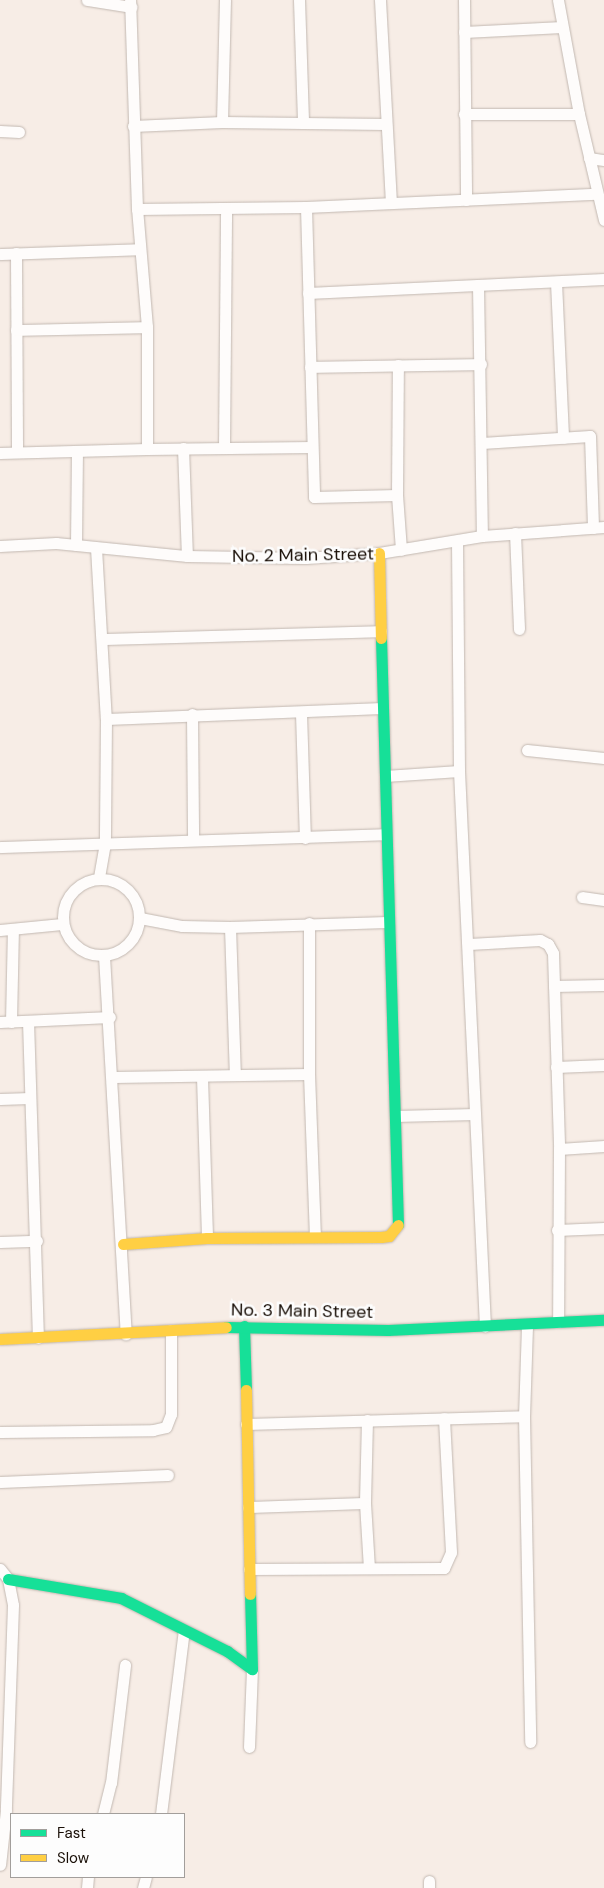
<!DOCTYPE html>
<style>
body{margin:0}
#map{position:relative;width:604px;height:1888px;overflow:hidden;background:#f7ede6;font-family:"DM Sans",sans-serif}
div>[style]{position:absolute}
.roads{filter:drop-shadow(0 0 1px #c2b8b1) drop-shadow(0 0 1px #c2b8b1)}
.street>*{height:11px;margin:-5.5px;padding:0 5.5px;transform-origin:5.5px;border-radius:5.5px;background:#fefcfb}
.street>.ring{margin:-5.5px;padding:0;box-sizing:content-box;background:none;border:11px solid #fefcfb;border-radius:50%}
.fast>*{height:11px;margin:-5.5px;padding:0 5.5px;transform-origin:5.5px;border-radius:5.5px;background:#16e098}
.slow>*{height:11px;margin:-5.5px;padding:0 5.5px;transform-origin:5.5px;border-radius:5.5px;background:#ffcf43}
span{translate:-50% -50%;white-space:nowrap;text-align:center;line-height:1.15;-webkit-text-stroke:5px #fdfdfd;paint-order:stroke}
.street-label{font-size:18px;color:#1a1008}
.legend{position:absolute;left:10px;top:1813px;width:175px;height:65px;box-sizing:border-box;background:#fdfdfd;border:1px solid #a29e9b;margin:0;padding:6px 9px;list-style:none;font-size:15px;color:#1a1008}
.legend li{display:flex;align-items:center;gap:10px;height:25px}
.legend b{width:25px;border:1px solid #a29e9b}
</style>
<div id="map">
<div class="roads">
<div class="street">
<i style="left:87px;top:0;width:45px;rotate:9deg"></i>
<i style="left:299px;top:0;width:123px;rotate:88.1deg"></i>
<i style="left:380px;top:0;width:202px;rotate:86.9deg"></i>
<i style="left:464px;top:0;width:200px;rotate:89.4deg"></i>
<i style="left:558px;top:0;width:116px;rotate:79.6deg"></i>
<i style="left:579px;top:114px;width:109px;rotate:76.7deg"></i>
<i style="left:464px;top:32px;width:98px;rotate:-2.9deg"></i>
<i style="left:464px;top:114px;width:115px"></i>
<i style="left:222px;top:122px;width:122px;rotate:-88.6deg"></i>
<i style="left:133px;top:126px;width:89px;rotate:-2.6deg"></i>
<i style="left:222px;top:122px;width:163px;rotate:0.7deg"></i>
<i style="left:0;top:131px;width:19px;rotate:3deg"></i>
<i style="left:589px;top:158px;width:15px;rotate:8deg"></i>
<i style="left:306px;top:207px;width:290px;rotate:88.4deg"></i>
<i style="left:314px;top:497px;width:83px;rotate:-1.4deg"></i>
<i style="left:397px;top:495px;width:55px;rotate:85.8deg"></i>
<i style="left:137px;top:209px;width:169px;rotate:-0.7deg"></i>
<i style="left:306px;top:207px;width:290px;rotate:-2.6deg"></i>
<i style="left:16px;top:253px;width:199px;rotate:89.7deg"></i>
<i style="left:0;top:254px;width:140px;rotate:-2deg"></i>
<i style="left:556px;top:282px;width:156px;rotate:87.4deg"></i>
<i style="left:478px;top:285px;width:251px;rotate:89.1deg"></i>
<i style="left:308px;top:293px;width:296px;rotate:-2.7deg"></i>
<i style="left:16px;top:330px;width:131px;rotate:-1.3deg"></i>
<i style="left:310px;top:367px;width:171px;rotate:-1deg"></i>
<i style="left:482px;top:443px;width:108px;rotate:-3.7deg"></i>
<i style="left:590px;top:436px;width:92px;rotate:88.1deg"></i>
<i style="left:183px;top:448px;width:108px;rotate:87.9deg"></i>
<i style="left:224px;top:448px;width:240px;rotate:-89.5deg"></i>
<i style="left:147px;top:449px;width:165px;rotate:-0.7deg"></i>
<i style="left:0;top:453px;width:147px;rotate:-1.6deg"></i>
<i style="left:147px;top:449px;width:122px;rotate:-90deg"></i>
<i style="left:147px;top:327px;width:118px;rotate:-94.8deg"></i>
<i style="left:137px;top:209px;width:209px;rotate:-91.9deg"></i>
<i style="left:397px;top:495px;width:130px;rotate:-89.6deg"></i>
<i style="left:515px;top:533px;width:96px;rotate:87.6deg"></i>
<i style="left:457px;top:541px;width:230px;rotate:89.5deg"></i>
<i style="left:459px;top:771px;width:556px;rotate:87.32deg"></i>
<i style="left:76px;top:545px;width:94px;rotate:-89.4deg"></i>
<i style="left:0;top:546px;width:56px;rotate:-3.1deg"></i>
<i style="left:56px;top:543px;width:132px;rotate:5.7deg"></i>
<i style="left:187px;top:556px;width:118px;rotate:1deg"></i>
<i style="left:305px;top:558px;width:74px;rotate:-3.9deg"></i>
<i style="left:379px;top:553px;width:104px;rotate:-9.4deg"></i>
<i style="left:482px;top:536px;width:122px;rotate:-4.2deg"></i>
<i style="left:96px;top:548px;width:171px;rotate:86.7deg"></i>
<i style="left:106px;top:719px;width:124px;rotate:90.5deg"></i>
<i style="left:105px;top:843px;width:36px;rotate:100deg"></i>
<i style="left:102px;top:639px;width:279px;rotate:-1.6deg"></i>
<i style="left:301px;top:713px;width:125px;rotate:88.2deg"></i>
<i style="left:192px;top:714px;width:125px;rotate:89.5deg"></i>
<i style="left:106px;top:719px;width:277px;rotate:-2.3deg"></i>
<i style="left:527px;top:750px;width:77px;rotate:5.9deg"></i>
<i style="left:385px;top:776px;width:74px;rotate:-3.9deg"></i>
<i style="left:0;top:847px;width:386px;rotate:-1.9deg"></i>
<i class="ring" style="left:63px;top:879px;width:65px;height:65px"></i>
<i style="left:582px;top:897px;width:22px;rotate:8deg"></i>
<i style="left:140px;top:918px;width:43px;rotate:10.8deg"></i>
<i style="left:182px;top:926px;width:48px;rotate:1.2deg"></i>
<i style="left:230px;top:927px;width:157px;rotate:-1.8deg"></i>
<i style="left:309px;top:923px;width:151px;rotate:90deg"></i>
<i style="left:309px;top:1074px;width:162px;rotate:87.9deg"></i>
<i style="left:230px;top:927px;width:148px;rotate:88.1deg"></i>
<i style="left:0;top:930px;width:62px;rotate:-5.5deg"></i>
<i style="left:469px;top:944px;width:71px;rotate:-3.2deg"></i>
<i style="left:540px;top:940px;width:9px;rotate:27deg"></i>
<i style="left:548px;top:944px;width:10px;rotate:61deg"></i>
<i style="left:553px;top:953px;width:196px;rotate:88.2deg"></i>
<i style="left:559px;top:1149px;width:173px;rotate:90.3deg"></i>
<i style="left:104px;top:956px;width:379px;rotate:86.7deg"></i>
<i style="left:554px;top:986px;width:50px;rotate:-1.1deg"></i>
<i style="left:28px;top:1021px;width:317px;rotate:88.2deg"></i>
<i style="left:0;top:1022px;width:110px;rotate:-2.6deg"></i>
<i style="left:11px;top:1022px;width:93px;rotate:-88.8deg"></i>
<i style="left:556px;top:1067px;width:48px;rotate:-2.4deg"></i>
<i style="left:114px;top:1077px;width:195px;rotate:-0.9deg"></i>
<i style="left:202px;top:1077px;width:161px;rotate:88.2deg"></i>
<i style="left:0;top:1099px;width:30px;rotate:-2deg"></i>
<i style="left:395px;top:1116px;width:80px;rotate:-1.4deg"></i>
<i style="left:559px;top:1149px;width:45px;rotate:-3.8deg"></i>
<i style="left:557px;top:1230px;width:47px;rotate:-2.4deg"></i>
<i style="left:0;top:1242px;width:37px;rotate:-2deg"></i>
<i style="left:527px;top:1326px;width:90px;rotate:91.9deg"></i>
<i style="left:524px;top:1416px;width:326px;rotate:88.9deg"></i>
<i style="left:367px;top:1420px;width:83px;rotate:91.4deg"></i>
<i style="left:365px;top:1503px;width:65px;rotate:86.5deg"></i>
<i style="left:246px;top:1424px;width:278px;rotate:-1.6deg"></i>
<i style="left:0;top:1432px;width:153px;rotate:-0.7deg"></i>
<i style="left:153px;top:1430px;width:13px;rotate:-13deg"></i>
<i style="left:166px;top:1427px;width:14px;rotate:-69deg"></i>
<i style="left:171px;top:1414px;width:84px;rotate:-90deg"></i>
<i style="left:0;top:1482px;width:168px;rotate:-2.4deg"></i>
<i style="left:248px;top:1507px;width:117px;rotate:-2deg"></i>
<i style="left:0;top:1569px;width:13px;rotate:51deg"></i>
<i style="left:8px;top:1579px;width:26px;rotate:79deg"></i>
<i style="left:13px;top:1605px;width:205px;rotate:92deg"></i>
<i style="left:6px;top:1810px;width:55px;rotate:96.2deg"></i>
<i style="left:249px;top:1569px;width:195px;rotate:-0.3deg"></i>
<i style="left:444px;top:1568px;width:17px;rotate:-66deg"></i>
<i style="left:451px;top:1552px;width:134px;rotate:-93deg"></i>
<i style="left:249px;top:1747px;width:78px;rotate:-87.8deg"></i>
<i style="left:103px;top:1814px;width:32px;rotate:-76deg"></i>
<i style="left:111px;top:1783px;width:119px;rotate:-83.2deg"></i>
<i style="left:161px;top:1814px;width:185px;rotate:-82.9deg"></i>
<i style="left:429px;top:1881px;width:7px;rotate:90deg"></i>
<i style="left:87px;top:1888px;width:11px;rotate:-85deg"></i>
<i style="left:143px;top:1888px;width:11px;rotate:-75deg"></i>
</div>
<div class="fast">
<i style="left:381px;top:638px;width:587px;rotate:88.34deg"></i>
<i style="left:244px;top:1326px;width:64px;rotate:88.2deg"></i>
<i style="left:226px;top:1327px;width:162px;rotate:1.1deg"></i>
<i style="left:388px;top:1330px;width:216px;rotate:-2.7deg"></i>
<i style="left:8px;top:1579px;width:115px;rotate:9.5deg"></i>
<i style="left:121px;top:1598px;width:119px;rotate:26.6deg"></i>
<i style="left:227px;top:1651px;width:31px;rotate:36deg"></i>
<i style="left:252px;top:1669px;width:75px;rotate:-91.5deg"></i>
</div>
<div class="slow">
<i style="left:379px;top:553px;width:85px;rotate:88.7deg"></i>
<i style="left:123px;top:1244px;width:84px;rotate:-4.1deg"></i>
<i style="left:207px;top:1238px;width:174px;rotate:-0.3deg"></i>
<i style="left:381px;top:1237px;width:8px;rotate:-7deg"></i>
<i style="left:389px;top:1236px;width:14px;rotate:-51deg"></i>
<i style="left:0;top:1339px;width:226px;rotate:-3deg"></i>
<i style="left:246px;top:1390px;width:204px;rotate:88.9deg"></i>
</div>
</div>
<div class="street-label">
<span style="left:303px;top:555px;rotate:-1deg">No. 2 Main Street</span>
<span style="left:302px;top:1311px;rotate:1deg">No. 3 Main Street</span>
</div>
<ul class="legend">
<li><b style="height:6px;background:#16e098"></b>Fast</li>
<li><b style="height:6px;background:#ffcf43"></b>Slow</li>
</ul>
</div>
